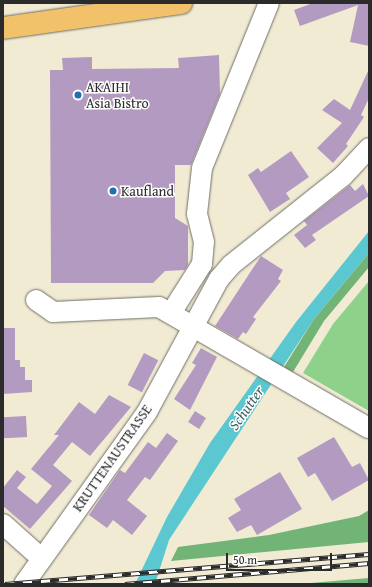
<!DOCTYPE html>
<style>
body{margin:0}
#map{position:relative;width:372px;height:587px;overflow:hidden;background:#f1ebd4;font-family:"Gentium Book Plus",serif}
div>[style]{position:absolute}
.green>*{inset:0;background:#8dd18a}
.forest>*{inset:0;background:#72b376}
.water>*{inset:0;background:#5bc8d1}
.building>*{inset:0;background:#b39ac0;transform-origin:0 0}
.roads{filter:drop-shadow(0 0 1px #706e66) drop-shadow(0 0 1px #706e66)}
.minor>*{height:20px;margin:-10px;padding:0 10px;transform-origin:10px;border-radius:10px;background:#fff}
.major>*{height:22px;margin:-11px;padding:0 11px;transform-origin:11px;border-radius:11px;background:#f2c26a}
.rail>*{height:4.5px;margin-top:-2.25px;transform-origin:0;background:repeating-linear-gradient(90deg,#fff 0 9px,#2b2b2b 0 18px);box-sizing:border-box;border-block:1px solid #2b2b2b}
.dots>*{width:11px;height:11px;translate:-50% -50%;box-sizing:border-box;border:2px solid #fff;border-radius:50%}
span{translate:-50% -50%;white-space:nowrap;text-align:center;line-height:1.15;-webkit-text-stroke:3px #fff;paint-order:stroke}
.poi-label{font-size:14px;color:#2b2b2b}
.left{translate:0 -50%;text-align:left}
.street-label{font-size:14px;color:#2b2b2b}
.water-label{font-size:15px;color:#3c6265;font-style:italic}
.frame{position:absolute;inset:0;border:4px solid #2b2b2b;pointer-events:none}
.scale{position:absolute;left:226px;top:553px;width:106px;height:18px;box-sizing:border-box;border:2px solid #2b2b2b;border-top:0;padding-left:5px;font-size:12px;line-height:14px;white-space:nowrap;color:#2b2b2b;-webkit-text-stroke:3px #fff;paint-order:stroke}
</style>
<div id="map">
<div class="green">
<i style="clip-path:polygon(369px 281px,369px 411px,303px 373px,333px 324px)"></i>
</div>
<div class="forest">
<i style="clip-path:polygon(369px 253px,369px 267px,324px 321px,293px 372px,284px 367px,314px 319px)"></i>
<i style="clip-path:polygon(369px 510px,369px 542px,171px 561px,178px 547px,269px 535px,359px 516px)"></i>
<i style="clip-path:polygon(369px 578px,369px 584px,299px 584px)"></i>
</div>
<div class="water">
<i style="clip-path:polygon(369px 231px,369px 253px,314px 319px,169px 540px,155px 584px,135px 584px,167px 517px,210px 443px,296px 322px)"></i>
</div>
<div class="building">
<i style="clip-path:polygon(313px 3px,369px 3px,369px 46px,350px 42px,358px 5px,300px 26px,294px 10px)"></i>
<i style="clip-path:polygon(219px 55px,220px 94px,191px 165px,175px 165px,175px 218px,188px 226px,188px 265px,185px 270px,165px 271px,153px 283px,51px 283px,50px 70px,63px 70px,62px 58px,92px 57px,92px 69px,179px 68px,178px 58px)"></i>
<i style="clip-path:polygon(369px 69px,369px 98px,361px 115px,364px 117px,346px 144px,348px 146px,333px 163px,317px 148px,342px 123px,322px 110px,334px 99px,350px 110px)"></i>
<i style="clip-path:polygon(291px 151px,309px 177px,286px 193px,290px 199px,270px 212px,248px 175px,258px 168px,261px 172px)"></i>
<i style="clip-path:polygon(363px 184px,369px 196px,312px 235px,316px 240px,305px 248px,294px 235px,307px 225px,304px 221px,350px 185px,355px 191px)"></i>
<i style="clip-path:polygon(261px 256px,283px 270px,278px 279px,281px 281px,253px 317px,256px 319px,246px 334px,243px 332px,238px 339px,215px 326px)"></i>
<i style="clip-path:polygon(3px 328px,15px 328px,15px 360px,20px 360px,20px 367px,25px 367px,25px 380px,32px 380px,32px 392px,3px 394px)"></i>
<i style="clip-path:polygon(201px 348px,217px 357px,190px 410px,174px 399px,196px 365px,192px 363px)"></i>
<i style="left:144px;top:353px;width:16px;height:36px;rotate:27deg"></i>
<i style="clip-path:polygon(109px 395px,131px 407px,90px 456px,72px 442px,53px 465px,72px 481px,30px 529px,3px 506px,3px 488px,17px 470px,26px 477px,17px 488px,37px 504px,52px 486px,31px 469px,59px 435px,54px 435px,79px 402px,95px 414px)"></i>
<i style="left:195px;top:411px;width:13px;height:13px;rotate:32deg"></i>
<i style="left:26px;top:416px;width:21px;height:23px;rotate:87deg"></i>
<i style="clip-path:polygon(167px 433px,178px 441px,150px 480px,145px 477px,127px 500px,147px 516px,132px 535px,113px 520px,107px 528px,89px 515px,120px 470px,125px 473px,148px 442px,156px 448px)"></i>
<i style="clip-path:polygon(334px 437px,352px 467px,360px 463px,369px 480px,332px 501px,315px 473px,308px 477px,297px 458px)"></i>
<i style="clip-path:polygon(280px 472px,302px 509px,257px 535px,251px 525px,237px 532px,228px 518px,241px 510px,234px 499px)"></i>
</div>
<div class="roads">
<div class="minor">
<i style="left:36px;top:300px;width:21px;rotate:35deg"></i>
<i style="left:53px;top:312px;width:106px;rotate:-2.7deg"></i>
<i style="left:159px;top:307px;width:242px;rotate:30deg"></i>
<i style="left:171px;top:313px;width:58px;rotate:-57.7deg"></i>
<i style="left:202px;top:264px;width:22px;rotate:-85deg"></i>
<i style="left:204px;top:242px;width:29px;rotate:-104deg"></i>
<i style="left:197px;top:214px;width:46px;rotate:-83.8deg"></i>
<i style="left:202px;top:168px;width:178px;rotate:-67.9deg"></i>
<i style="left:3px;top:524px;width:51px;rotate:41.8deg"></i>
<i style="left:24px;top:584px;width:211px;rotate:-54.4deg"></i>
<i style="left:147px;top:412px;width:151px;rotate:-61.6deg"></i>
<i style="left:219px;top:279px;width:18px;rotate:-49deg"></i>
<i style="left:231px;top:265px;width:143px;rotate:-38.5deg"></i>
<i style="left:343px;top:176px;width:38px;rotate:-47deg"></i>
</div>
<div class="major">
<i style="left:3px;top:28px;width:180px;rotate:-8deg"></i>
</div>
</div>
<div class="rail">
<i style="left:5px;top:584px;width:365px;rotate:-4.7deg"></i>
<i style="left:125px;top:584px;width:245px;rotate:-4.9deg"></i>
</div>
<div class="dots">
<i style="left:78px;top:95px;background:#1f6fb2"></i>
<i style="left:113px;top:191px;background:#1f6fb2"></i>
</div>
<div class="poi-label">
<span class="left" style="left:86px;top:95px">AKAIHI<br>Asia Bistro</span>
<span class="left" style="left:121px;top:191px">Kaufland</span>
</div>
<div class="street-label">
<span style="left:112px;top:458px;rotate:-55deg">KRUTTENAUSTRASSE</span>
</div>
<div class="water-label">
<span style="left:246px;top:408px;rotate:-55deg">Schutter</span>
</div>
<div class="frame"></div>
<div class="scale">50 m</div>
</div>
